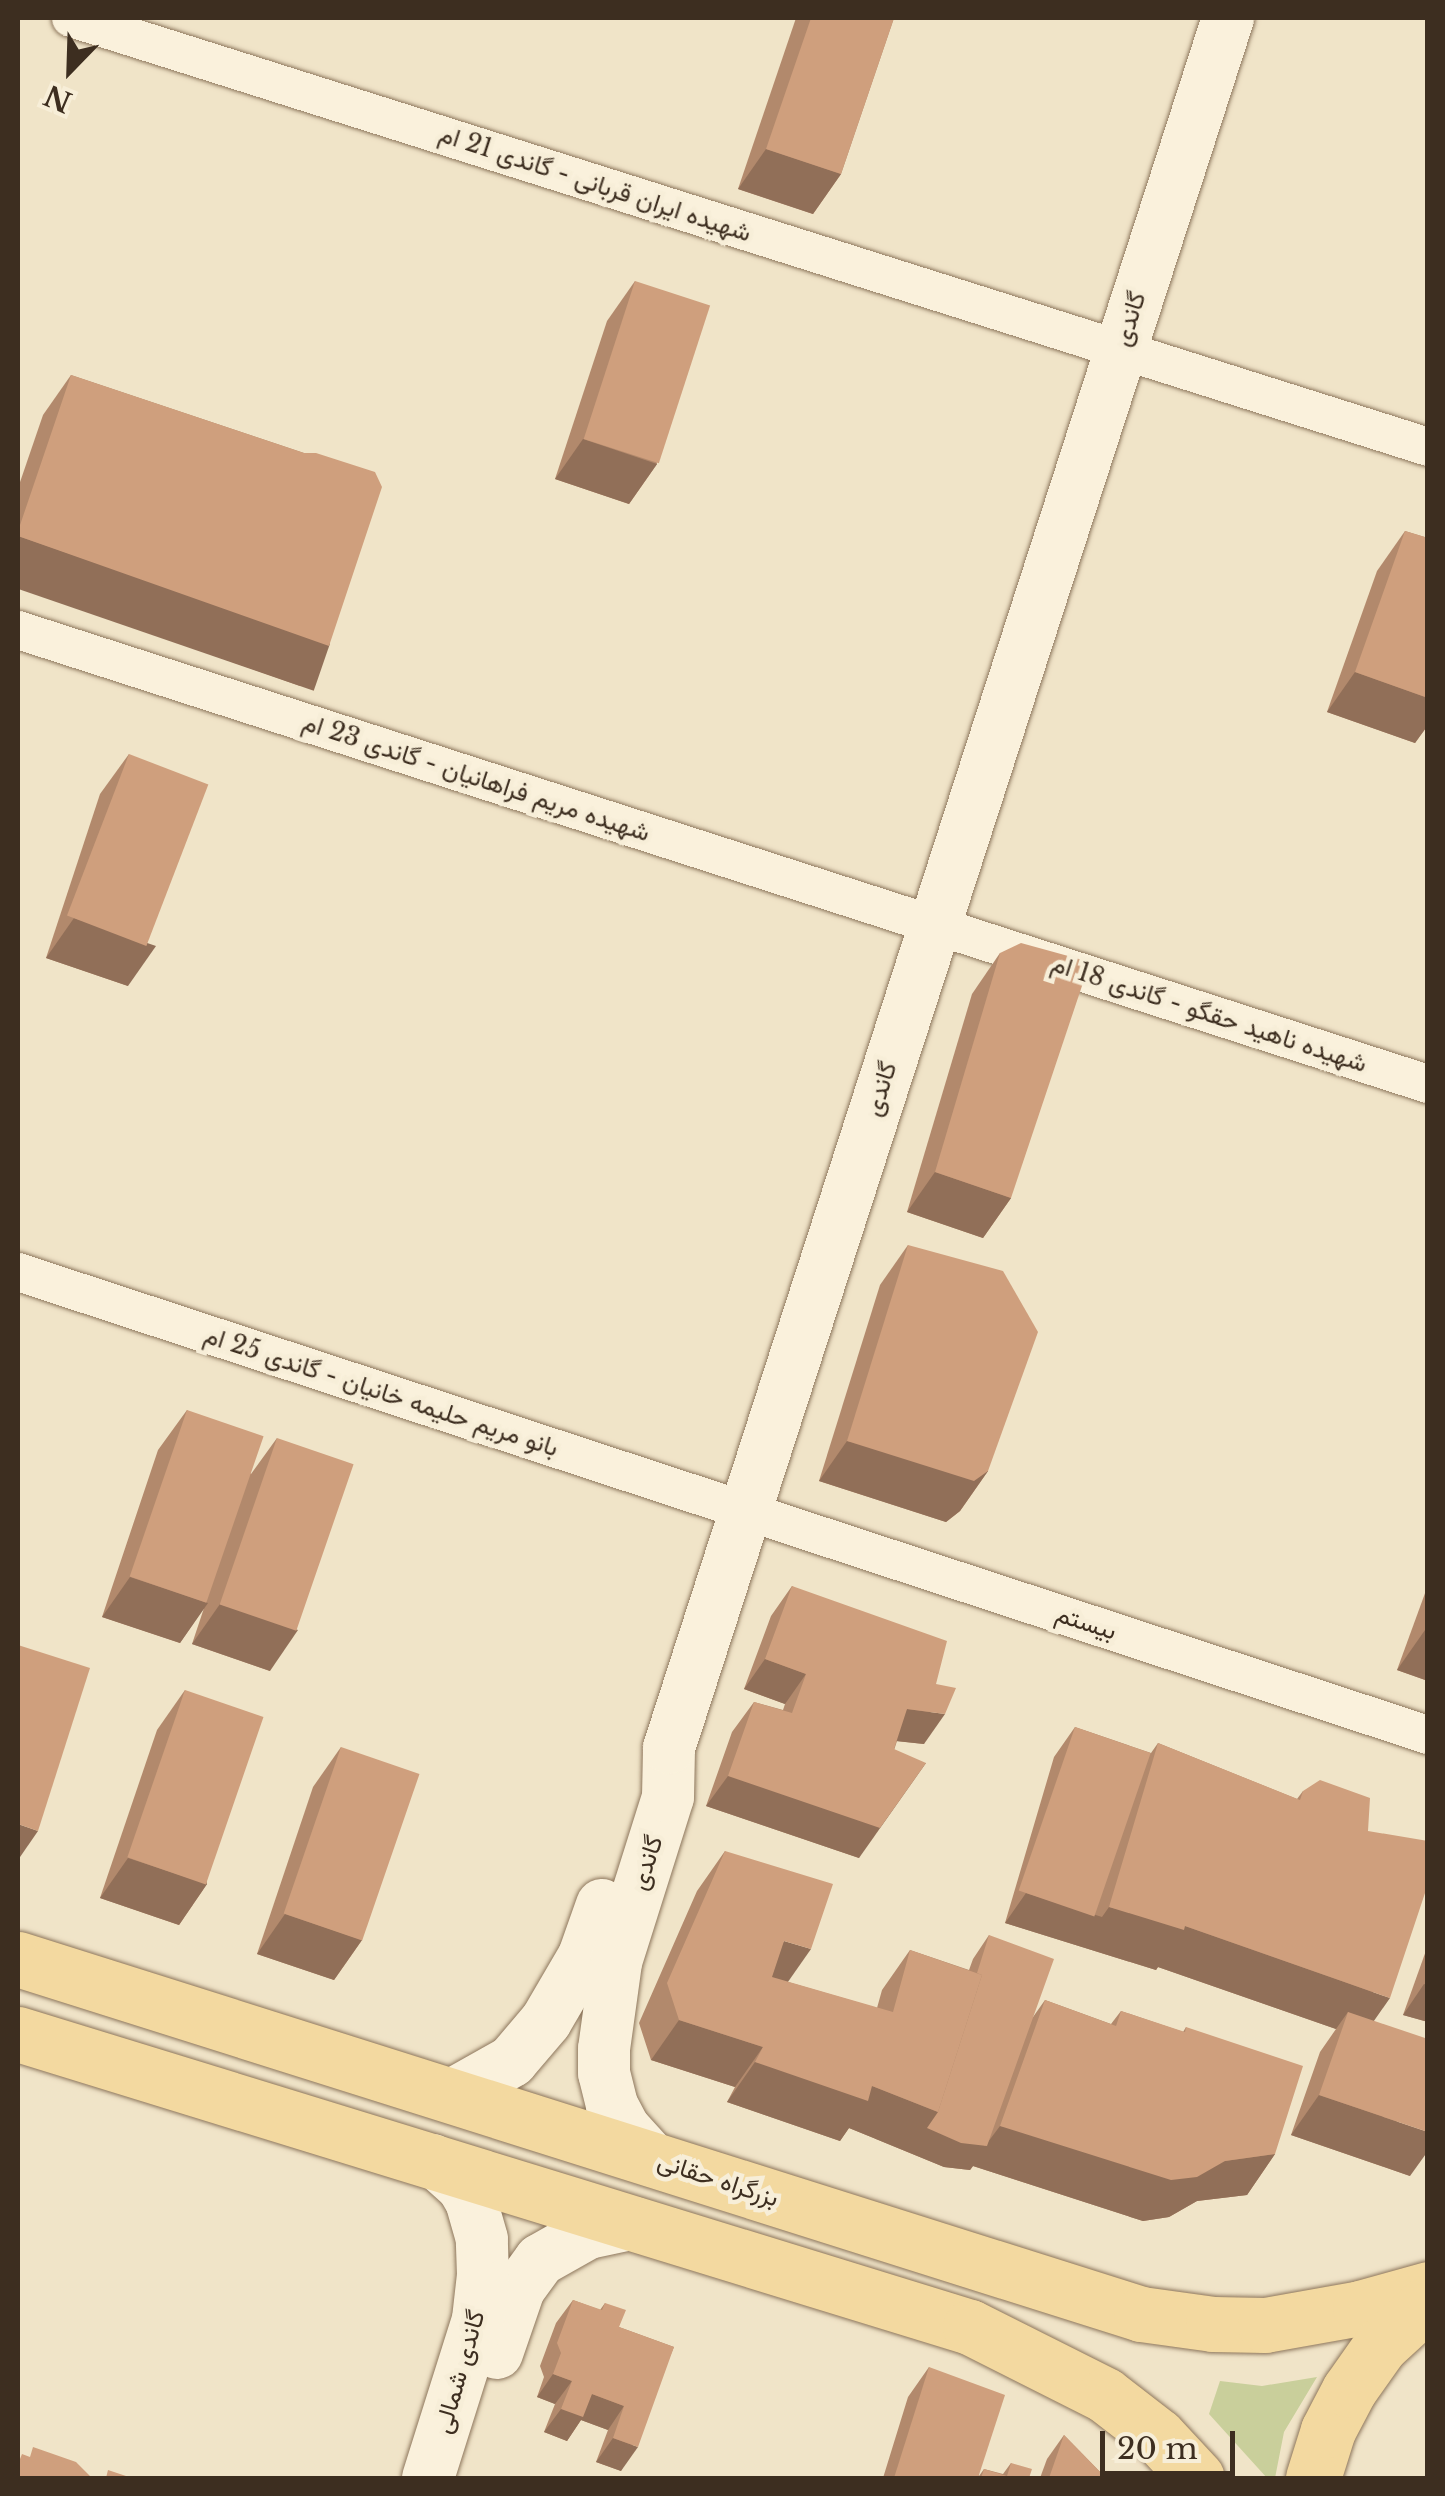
<!DOCTYPE html>
<meta charset="utf-8">
<style>
body{margin:0}
#map{position:relative;width:1445px;height:2496px;overflow:hidden;background:#f0e4c8;font-family:"Libre Baskerville",Vazirmatn,serif}
div>[style]{position:absolute}
.green>*{inset:0;background:#c9cf9b}
.roads{filter:drop-shadow(0 0 2px #8d765c) drop-shadow(0 0 2px #8d765c)}
.street>*{height:38px;margin:-19px;padding:0 19px;transform-origin:19px;border-radius:19px;background:#faf1dc}
.secondary>*{height:52px;margin:-26px;padding:0 26px;transform-origin:26px;border-radius:26px;background:#faf1dc}
.primary>*{height:55px;margin:-27.5px;padding:0 27.5px;transform-origin:27.5px;border-radius:27.5px;background:#f3d9a0}
.wall>*{inset:0;background:#b2896c}
.shaded-wall>*{inset:0;background:#916f58;transform-origin:0 0}
.building>*{inset:0;background:#cf9f7d;transform-origin:0 0}
span{translate:-50% -50%;white-space:nowrap;text-align:center;line-height:1.15;-webkit-text-stroke:9px #f7eed8;paint-order:stroke}
.street-label{font-size:25px;color:#3d2e20}
.frame{position:absolute;inset:0;border:20px solid #3d2e20;pointer-events:none}
.north{position:absolute;left:20px;top:20px;width:100px;height:100px;-webkit-text-stroke:8px #f7eed8;paint-order:stroke;rotate:203deg;font-size:28px;font-weight:700;line-height:40px;text-align:center;color:#3d2e20}
.north::after{content:'';display:block;margin:auto;width:35px;height:45px;background:#3d2e20;clip-path:polygon(50% 0,100% 100%,50% 72%,0 100%)}
.scale{position:absolute;left:1100px;top:2431px;width:135px;height:45px;box-sizing:border-box;border:5px solid #3d2e20;border-top:0;padding-left:12px;font-size:30px;line-height:35px;white-space:nowrap;color:#3d2e20;-webkit-text-stroke:8px #f7eed8;paint-order:stroke}
</style>
<div id="map">
<div class="green">
<i style="clip-path:polygon(1317px 2377px,1284px 2432px,1275px 2478px,1267px 2478px,1209px 2414px,1220px 2381px,1262px 2386px)"></i>
</div>
<div class="roads">
<div class="street">
<i style="left:71px;top:18px;width:1423px;rotate:17.54deg"></i>
<i style="left:18px;top:630px;width:1481px;rotate:17.85deg"></i>
<i style="left:18px;top:1272px;width:1484px;rotate:18.18deg"></i>
</div>
<div class="secondary">
<i style="left:452px;top:2095px;width:69px;rotate:-29.5deg"></i>
<i style="left:512px;top:2061px;width:52px;rotate:-49.6deg"></i>
<i style="left:546px;top:2021px;width:75px;rotate:-59.7deg"></i>
<i style="left:584px;top:1956px;width:54px;rotate:-70.6deg"></i>
<i style="left:652px;top:2159px;width:42px;rotate:-132.1deg"></i>
<i style="left:624px;top:2128px;width:26px;rotate:-118deg"></i>
<i style="left:612px;top:2105px;width:33px;rotate:-104deg"></i>
<i style="left:604px;top:2073px;width:24px;rotate:-90deg"></i>
<i style="left:604px;top:2049px;width:88px;rotate:-82.1deg"></i>
<i style="left:616px;top:1962px;width:173px;rotate:-72.5deg"></i>
<i style="left:668px;top:1797px;width:49px;rotate:-88.8deg"></i>
<i style="left:669px;top:1748px;width:1818px;rotate:-72.09deg"></i>
<i style="left:497px;top:2353px;width:68px;rotate:-71deg"></i>
<i style="left:519px;top:2289px;width:36px;rotate:-54deg"></i>
<i style="left:540px;top:2260px;width:55px;rotate:-29.4deg"></i>
<i style="left:588px;top:2233px;width:48px;rotate:-12deg"></i>
<i style="left:428px;top:2478px;width:167px;rotate:-72.5deg"></i>
<i style="left:478px;top:2319px;width:44px;rotate:-83.5deg"></i>
<i style="left:483px;top:2275px;width:36px;rotate:-92deg"></i>
<i style="left:482px;top:2239px;width:40px;rotate:-106deg"></i>
<i style="left:471px;top:2201px;width:16px;rotate:-120deg"></i>
<i style="left:463px;top:2187px;width:40px;rotate:-138deg"></i>
</div>
<div class="primary">
<i style="left:18px;top:1959px;width:1178px;rotate:17.54deg"></i>
<i style="left:1141px;top:2314px;width:73px;rotate:7.9deg"></i>
<i style="left:1213px;top:2324px;width:52px;rotate:1.1deg"></i>
<i style="left:1265px;top:2325px;width:97px;rotate:-10.1deg"></i>
<i style="left:1360px;top:2308px;width:71px;rotate:-15.6deg"></i>
<i style="left:18px;top:2034px;width:996px;rotate:17.11deg"></i>
<i style="left:970px;top:2327px;width:151px;rotate:26.7deg"></i>
<i style="left:1105px;top:2395px;width:67px;rotate:37.7deg"></i>
<i style="left:1158px;top:2436px;width:57px;rotate:47.1deg"></i>
<i style="left:1313px;top:2478px;width:50px;rotate:-72.6deg"></i>
<i style="left:1328px;top:2430px;width:45px;rotate:-62.3deg"></i>
<i style="left:1349px;top:2390px;width:54px;rotate:-54.8deg"></i>
<i style="left:1380px;top:2346px;width:65px;rotate:-42.5deg"></i>
</div>
</div>
<div class="wall">
<i style="clip-path:polygon(796px 18px,894px 18px,841px 174px,813px 214px,738px 189px)"></i>
<i style="clip-path:polygon(635px 281px,657px 464px,629px 504px,555px 479px,607px 321px)"></i>
<i style="clip-path:polygon(71px 375px,304px 453px,300px 686px,18px 586px,18px 488px,43px 415px)"></i>
<i style="clip-path:polygon(1405px 531px,1428px 538px,1428px 725px,1415px 743px,1327px 712px,1377px 571px)"></i>
<i style="clip-path:polygon(129px 754px,128px 986px,46px 958px,100px 794px)"></i>
<i style="clip-path:polygon(1000px 953px,1011px 1198px,983px 1238px,907px 1212px,972px 994px)"></i>
<i style="clip-path:polygon(908px 1245px,988px 1471px,960px 1511px,946px 1522px,819px 1481px,880px 1285px)"></i>
<i style="clip-path:polygon(187px 1410px,251px 1474px,277px 1438px,270px 1671px,192px 1644px,204px 1608px,180px 1643px,102px 1617px,158px 1450px)"></i>
<i style="clip-path:polygon(1428px 1585px,1428px 1681px,1397px 1670px)"></i>
<i style="clip-path:polygon(792px 1586px,936px 1684px,924px 1744px,897px 1741px,859px 1858px,706px 1806px,732px 1732px,754px 1702px,783px 1710px,785px 1704px,744px 1689px,771px 1616px)"></i>
<i style="clip-path:polygon(185px 1690px,207px 1884px,179px 1925px,100px 1898px,157px 1730px)"></i>
<i style="clip-path:polygon(1075px 1727px,1151px 1753px,1158px 1743px,1297px 1799px,1303px 1791px,1368px 1831px,1374px 2021px,1410px 2176px,1291px 2135px,1320px 2052px,1336px 2029px,1158px 1967px,1156px 1970px,1005px 1923px,1054px 1757px)"></i>
<i style="clip-path:polygon(341px 1747px,362px 1940px,334px 1980px,257px 1954px,313px 1787px)"></i>
<i style="clip-path:polygon(725px 1851px,788px 1982px,877px 2008px,882px 1990px,910px 1950px,969px 1970px,973px 1959px,989px 1935px,1033px 2017px,1045px 2000px,1111px 2024px,1121px 2011px,1183px 2032px,1186px 2027px,1275px 2154px,1247px 2195px,1197px 2201px,1169px 2217px,1143px 2221px,973px 2166px,970px 2170px,944px 2167px,849px 2128px,840px 2141px,727px 2102px,735px 2087px,651px 2060px,639px 2023px,697px 1891px)"></i>
<i style="clip-path:polygon(1428px 1945px,1428px 2022px,1403px 2015px)"></i>
<i style="clip-path:polygon(573px 2300px,600px 2310px,605px 2303px,619px 2327px,674px 2347px,621px 2471px,596px 2462px,608px 2430px,581px 2420px,567px 2441px,544px 2432px,555px 2404px,537px 2397px,544px 2377px,540px 2366px,556px 2323px)"></i>
<i style="clip-path:polygon(929px 2367px,979px 2476px,984px 2469px,1003px 2474px,1011px 2463px,1029px 2478px,883px 2478px,908px 2397px)"></i>
<i style="clip-path:polygon(1064px 2435px,1106px 2478px,1040px 2478px,1047px 2459px)"></i>
</div>
<div class="shaded-wall">
<i style="clip-path:polygon(766px 149px,841px 174px,813px 214px,738px 189px)"></i>
<i style="clip-path:polygon(583px 439px,657px 464px,629px 504px,555px 479px)"></i>
<i style="left:18px;top:536px;width:330px;height:50px;rotate:19deg"></i>
<i style="clip-path:polygon(1355px 672px,1428px 698px,1428px 725px,1415px 743px,1327px 712px)"></i>
<i style="clip-path:polygon(74px 918px,156px 946px,128px 986px,46px 958px)"></i>
<i style="clip-path:polygon(935px 1172px,1011px 1198px,983px 1238px,907px 1212px)"></i>
<i style="clip-path:polygon(847px 1441px,988px 1471px,960px 1511px,946px 1522px,819px 1481px)"></i>
<i style="clip-path:polygon(130px 1577px,208px 1603px,180px 1643px,102px 1617px)"></i>
<i style="clip-path:polygon(220px 1604px,298px 1630px,270px 1671px,192px 1644px)"></i>
<i style="clip-path:polygon(1425px 1630px,1428px 1631px,1428px 1681px,1397px 1670px)"></i>
<i style="clip-path:polygon(765px 1659px,806px 1674px,785px 1704px,744px 1689px)"></i>
<i style="clip-path:polygon(907px 1709px,945px 1714px,924px 1744px,886px 1740px)"></i>
<i style="clip-path:polygon(926px 1763px,859px 1858px,706px 1806px,728px 1776px)"></i>
<i style="clip-path:polygon(18px 1824px,38px 1831px,18px 1860px)"></i>
<i style="clip-path:polygon(128px 1858px,207px 1884px,179px 1925px,100px 1898px)"></i>
<i style="clip-path:polygon(1026px 1893px,1102px 1917px,1109px 1907px,1185px 1926px,1390px 1998px,1362px 2038px,1348px 2012px,1336px 2029px,1158px 1967px,1156px 1970px,1005px 1923px)"></i>
<i style="clip-path:polygon(285px 1914px,362px 1940px,334px 1980px,257px 1954px)"></i>
<i style="clip-path:polygon(784px 1941px,811px 1949px,783px 1989px,756px 1981px)"></i>
<i style="clip-path:polygon(1424px 1984px,1428px 1985px,1428px 2022px,1403px 2015px)"></i>
<i style="clip-path:polygon(679px 2020px,763px 2047px,735px 2087px,651px 2060px)"></i>
<i style="clip-path:polygon(755px 2062px,872px 2086px,938px 2112px,985px 2146px,1000px 2126px,1225px 2161px,1275px 2154px,1247px 2195px,1197px 2201px,1169px 2217px,1143px 2221px,973px 2166px,970px 2170px,944px 2167px,849px 2128px,840px 2141px,727px 2102px)"></i>
<i style="clip-path:polygon(1319px 2095px,1428px 2132px,1428px 2151px,1410px 2176px,1291px 2135px)"></i>
<i style="clip-path:polygon(553px 2374px,572px 2381px,555px 2404px,537px 2397px)"></i>
<i style="clip-path:polygon(592px 2394px,624px 2406px,608px 2430px,581px 2420px,567px 2441px,544px 2432px,561px 2409px)"></i>
<i style="clip-path:polygon(613px 2438px,638px 2447px,621px 2471px,596px 2462px)"></i>
</div>
<div class="building">
<i style="clip-path:polygon(811px 18px,894px 18px,841px 174px,766px 149px)"></i>
<i style="left:635px;top:281px;width:79px;height:166px;rotate:18deg"></i>
<i style="clip-path:polygon(71px 375px,304px 453px,316px 453px,375px 472px,382px 487px,329px 646px,18px 536px,18px 531px)"></i>
<i style="clip-path:polygon(1405px 531px,1428px 538px,1428px 698px,1355px 672px)"></i>
<i style="left:129px;top:754px;width:85px;height:173px;rotate:21deg"></i>
<i style="clip-path:polygon(1021px 943px,1090px 962px,1011px 1198px,935px 1172px,1000px 953px)"></i>
<i style="clip-path:polygon(908px 1245px,1003px 1271px,1038px 1332px,988px 1471px,974px 1481px,847px 1441px)"></i>
<i style="left:187px;top:1410px;width:81px;height:176px;rotate:19deg"></i>
<i style="left:277px;top:1438px;width:81px;height:176px;rotate:19deg"></i>
<i style="clip-path:polygon(792px 1586px,947px 1641px,936px 1684px,956px 1688px,945px 1714px,907px 1709px,894px 1749px,926px 1763px,880px 1828px,728px 1776px,754px 1702px,792px 1713px,806px 1674px,765px 1659px)"></i>
<i style="clip-path:polygon(18px 1645px,90px 1668px,38px 1831px,18px 1824px)"></i>
<i style="left:185px;top:1690px;width:83px;height:177px;rotate:19deg"></i>
<i style="left:1075px;top:1727px;width:80px;height:173px;rotate:19deg"></i>
<i style="clip-path:polygon(1158px 1743px,1300px 1800px,1303px 1791px,1320px 1780px,1370px 1798px,1368px 1831px,1428px 1841px,1428px 1884px,1390px 1998px,1185px 1926px,1184px 1930px,1109px 1907px)"></i>
<i style="left:341px;top:1747px;width:83px;height:176px;rotate:19deg"></i>
<i style="clip-path:polygon(725px 1851px,833px 1884px,811px 1949px,784px 1941px,772px 1977px,893px 2012px,910px 1950px,982px 1975px,938px 2112px,872px 2086px,868px 2101px,755px 2062px,763px 2047px,679px 2020px,667px 1983px)"></i>
<i style="clip-path:polygon(989px 1935px,1054px 1959px,987px 2146px,961px 2143px,927px 2128px,938px 2112px,982px 1975px,977px 1973px)"></i>
<i style="clip-path:polygon(1045px 2000px,1116px 2026px,1121px 2011px,1185px 2032px,1186px 2027px,1303px 2066px,1275px 2154px,1225px 2161px,1197px 2177px,1171px 2180px,1000px 2126px)"></i>
<i style="clip-path:polygon(1348px 2012px,1428px 2039px,1428px 2132px,1319px 2095px)"></i>
<i style="clip-path:polygon(573px 2300px,602px 2310px,605px 2303px,626px 2310px,619px 2327px,674px 2347px,638px 2447px,613px 2438px,624px 2406px,592px 2394px,583px 2417px,561px 2409px,572px 2381px,553px 2374px,561px 2353px,557px 2343px)"></i>
<i style="clip-path:polygon(929px 2367px,1005px 2395px,978px 2478px,894px 2478px)"></i>
<i style="clip-path:polygon(1064px 2435px,1106px 2478px,1049px 2478px)"></i>
<i style="clip-path:polygon(33px 2447px,76px 2462px,90px 2476px,89px 2478px,18px 2478px,18px 2464px,22px 2454px,30px 2457px)"></i>
<i style="clip-path:polygon(1011px 2463px,1032px 2469px,1029px 2478px,981px 2478px,984px 2469px,1007px 2476px)"></i>
<i style="clip-path:polygon(108px 2470px,132px 2478px,106px 2478px)"></i>
</div>
<div class="street-label">
<span style="left:595px;top:184px;rotate:18deg">شهیده ایران قربانی - گاندی 21 ام</span>
<span style="left:1130px;top:319px;rotate:-72deg">گاندی</span>
<span style="left:476px;top:778px;rotate:18deg">شهیده مریم فراهانیان - گاندی 23 ام</span>
<span style="left:1209px;top:1014px;rotate:18deg">شهیده ناهید حقگو - گاندی 18 ام</span>
<span style="left:881px;top:1089px;rotate:-72deg">گاندی</span>
<span style="left:381px;top:1392px;rotate:18deg">بانو مریم حلیمه خانیان - گاندی 25 ام</span>
<span style="left:1086px;top:1623px;rotate:18deg">بیستم</span>
<span style="left:647px;top:1863px;rotate:-72deg">گاندی</span>
<span style="left:718px;top:2180px;rotate:18deg">بزرگراه حقانی</span>
<span style="left:460px;top:2372px;rotate:-74deg">گاندی شمالی</span>
</div>
<div class="frame"></div>
<div class="north">N</div>
<div class="scale">20 m</div>
</div>
